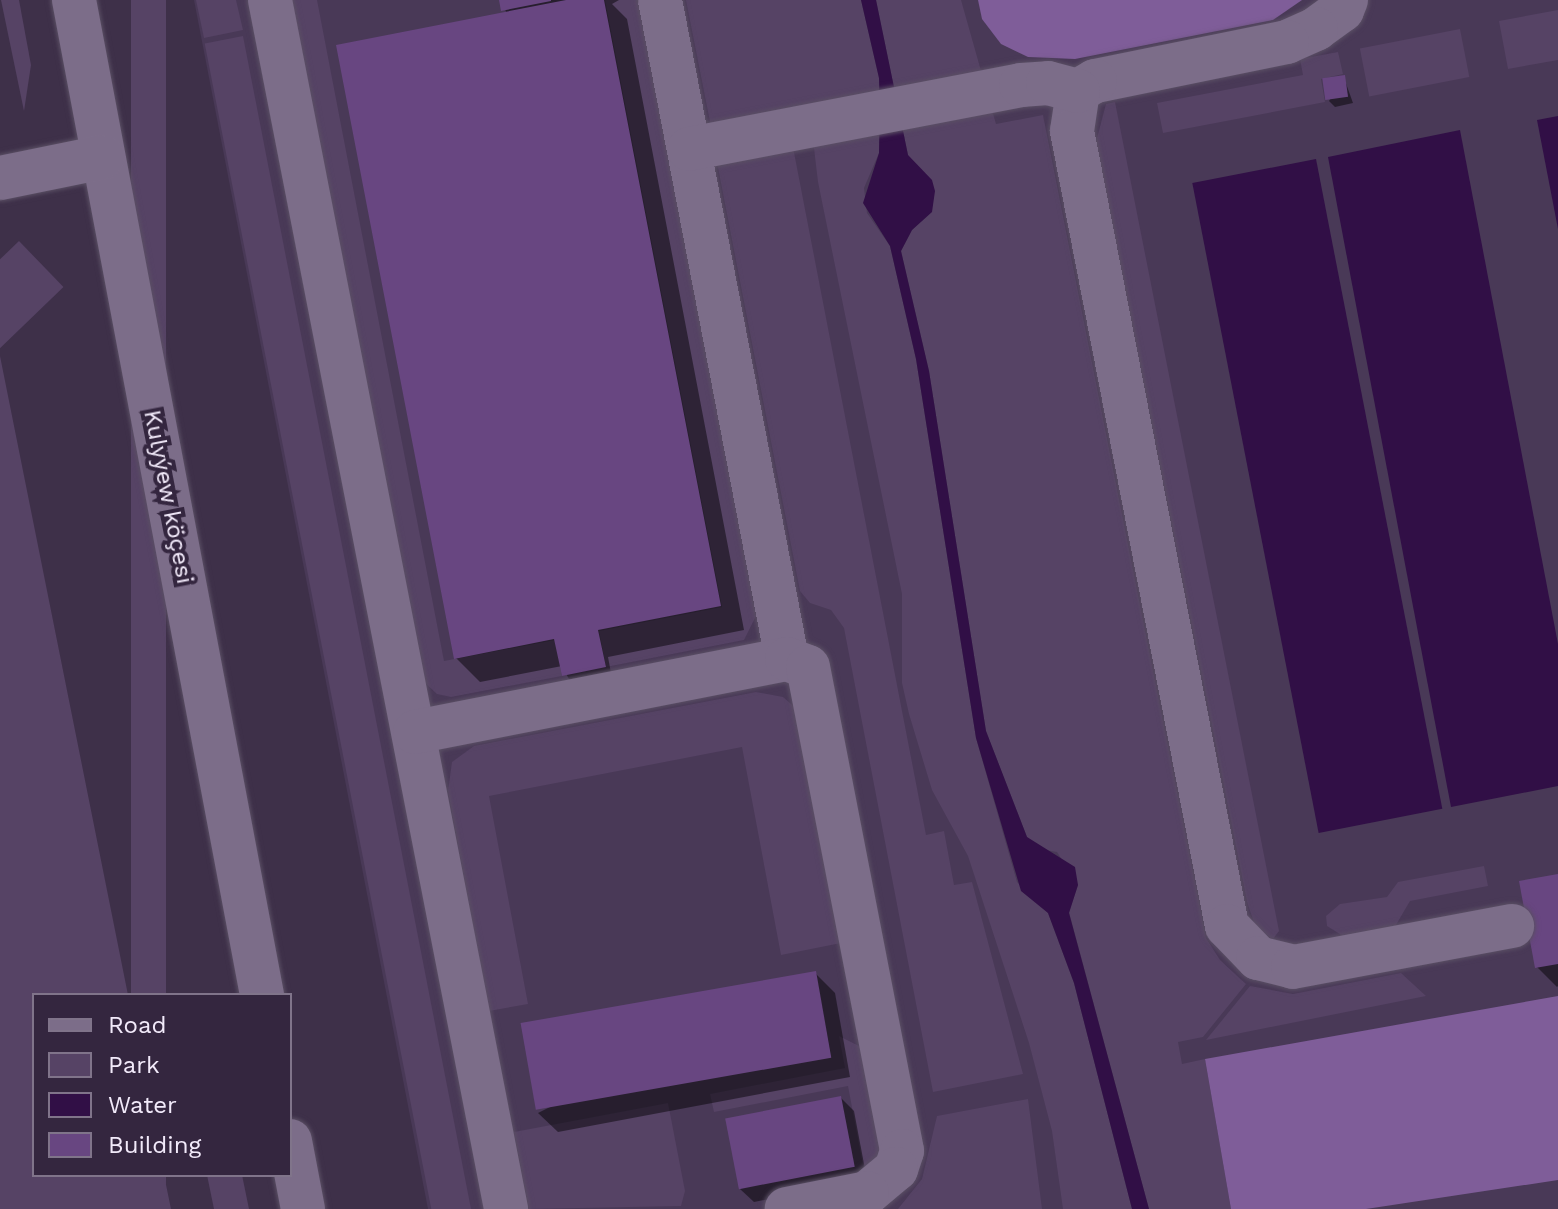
<!DOCTYPE html>
<meta charset="utf-8">
<style>
body{margin:0}
#map{position:relative;width:1558px;height:1209px;overflow:hidden;background:#3e3049;font-family:"Work Sans",sans-serif}
div>[style]{position:absolute}
.built>*{inset:0;background:#493957}
.green>*{inset:0;background:#564365;transform-origin:0 0}
.forest>*{inset:0;background:#7f5d99}
.water>*{inset:0;background:#310f46;transform-origin:0 0}
.shadow>*{inset:0;background:#0007}
.building>*{inset:0;background:#684681;transform-origin:0 0}
.roads{filter:drop-shadow(0 0 2px #5a4f64) drop-shadow(0 0 2px #5a4f64)}
.minor>*{height:44px;margin:-22px;padding:0 22px;transform-origin:22px;border-radius:22px;background:#7c6d89}
span{translate:-50% -50%;white-space:nowrap;text-align:center;line-height:1.15;-webkit-text-stroke:8px #34263f;paint-order:stroke}
.street-label{font-size:24px;color:#f2eafa}
.legend{position:absolute;left:32px;top:993px;width:260px;height:184px;box-sizing:border-box;background:#34263f;border:2px solid #80748a;margin:0;padding:10px 14px;list-style:none;font-size:24px;color:#f2eafa}
.legend li{display:flex;align-items:center;gap:16px;height:40px}
.legend b{width:40px;border:2px solid #80748a}
</style>
<div id="map">
<div class="built">
<i style="clip-path:polygon(194px 0,1558px 0,1558px 1209px,428px 1209px)"></i>
</div>
<div class="green">
<i style="clip-path:polygon(1px 0,19px 0,31px 65px,24px 111px)"></i>
<i style="left:131px;top:0;width:35px;height:1231px"></i>
<i style="clip-path:polygon(196px 0,236px 0,243px 30px,204px 38px)"></i>
<i style="clip-path:polygon(289px 0,317px 0,444px 661px,555px 640px,562px 676px,451px 697px,437px 694px,423px 681px)"></i>
<i style="clip-path:polygon(605px 0,638px 0,756px 616px,744px 640px,606px 667px,599px 631px,722px 607px)"></i>
<i style="clip-path:polygon(686px 0,861px 0,879px 78px,879px 153px,864px 188px,867px 213px,890px 246px,916px 359px,976px 738px,1017px 882px,1048px 913px,1074px 983px,1132px 1209px,1063px 1209px,1052px 1131px,1029px 1043px,968px 856px,932px 790px,909px 714px,902px 683px,902px 594px,818px 182px,809px 106px,712px 132px)"></i>
<i style="clip-path:polygon(876px 0,961px 0,996px 124px,1043px 115px,1206px 938px,1220px 960px,1246px 984px,1203px 1037px,1178px 1042px,1182px 1064px,1205px 1059px,1231px 1209px,1149px 1209px,1069px 912px,1078px 885px,1057px 852px,1039px 849px,1027px 837px,986px 731px,929px 371px,901px 251px,912px 230px,931px 212px,908px 155px)"></i>
<i style="clip-path:polygon(1558px 10px,1558px 60px,1508px 69px,1499px 21px)"></i>
<i style="left:1460px;top:29px;width:49px;height:102px;rotate:79deg"></i>
<i style="left:243px;top:36px;width:1195px;height:39px;rotate:79deg"></i>
<i style="clip-path:polygon(1338px 52px,1343px 74px,1321px 79px,1325px 102px,1163px 133px,1157px 103px,1303px 75px,1300px 59px)"></i>
<i style="clip-path:polygon(1115px 102px,1279px 931px,1273px 939px,1256px 928px,1247px 902px,1096px 142px,1106px 104px)"></i>
<i style="clip-path:polygon(792px 142px,926px 835px,944px 831px,954px 885px,972px 882px,1023px 1074px,933px 1092px,844px 628px,831px 610px,810px 603px,800px 591px,716px 157px)"></i>
<i style="left:19px;top:241px;width:64px;height:769px;rotate:46deg"></i>
<i style="clip-path:polygon(0 356px,128px 995px,34px 995px,34px 1175px,164px 1175px,171px 1209px,0 1209px)"></i>
<i style="clip-path:polygon(756px 692px,783px 697px,797px 709px,846px 942px,781px 955px,742px 747px,489px 796px,528px 1004px,489px 1011px,448px 791px,452px 762px,474px 746px)"></i>
<i style="clip-path:polygon(1484px 866px,1488px 886px,1410px 901px,1393px 930px,1343px 936px,1327px 926px,1326px 916px,1340px 904px,1387px 897px,1398px 882px)"></i>
<i style="clip-path:polygon(1401px 973px,1426px 996px,1206px 1040px,1250px 986px,1293px 994px)"></i>
<i style="clip-path:polygon(839px 1036px,861px 1047px,887px 1147px,864px 1171px,848px 1086px,714px 1112px,710px 1094px,845px 1068px)"></i>
<i style="clip-path:polygon(1028px 1099px,1042px 1209px,898px 1209px,922px 1179px,937px 1116px)"></i>
<i style="clip-path:polygon(668px 1103px,685px 1191px,681px 1206px,529px 1209px,514px 1132px)"></i>
<i style="clip-path:polygon(207px 1175px,242px 1175px,249px 1209px,214px 1209px)"></i>
</div>
<div class="forest">
<i style="clip-path:polygon(978px 0,1302px 0,1273px 20px,1075px 59px,1028px 57px,1001px 44px,982px 19px)"></i>
<i style="clip-path:polygon(1558px 996px,1558px 1180px,1366px 1209px,1231px 1209px,1205px 1059px)"></i>
</div>
<div class="water">
<i style="clip-path:polygon(861px 0,876px 0,908px 155px,932px 180px,935px 191px,932px 212px,912px 230px,901px 251px,929px 371px,986px 731px,1027px 837px,1075px 867px,1078px 885px,1069px 913px,1149px 1209px,1132px 1209px,1074px 983px,1048px 913px,1021px 891px,976px 738px,916px 359px,890px 246px,863px 203px,879px 153px,880px 108px,879px 78px)"></i>
<i style="clip-path:polygon(1558px 116px,1558px 229px,1537px 120px)"></i>
<i style="clip-path:polygon(1460px 130px,1558px 644px,1558px 786px,1451px 807px,1328px 157px)"></i>
<i style="left:1316px;top:159px;width:662px;height:126px;rotate:79deg"></i>
</div>
<div class="shadow">
<i style="clip-path:polygon(501px 0,619px 0,612px 4px,627px 19px,744px 630px,608px 657px,611px 673px,570px 681px,562px 666px,480px 682px,456px 658px,507px 14px)"></i>
<i style="clip-path:polygon(1344px 78px,1353px 103px,1335px 107px,1329px 101px)"></i>
<i style="clip-path:polygon(1558px 876px,1558px 986px,1557px 987px,1537px 967px)"></i>
<i style="clip-path:polygon(816px 974px,835px 993px,850px 1077px,558px 1132px,538px 1113px)"></i>
<i style="clip-path:polygon(841px 1098px,854px 1111px,867px 1180px,754px 1202px,740px 1189px)"></i>
</div>
<div class="building">
<i style="clip-path:polygon(499px 0,551px 0,551px 1px,501px 11px)"></i>
<i style="clip-path:polygon(566px 0,604px 0,721px 606px,598px 630px,606px 667px,562px 676px,554px 639px,454px 659px,336px 45px)"></i>
<i style="left:1345px;top:75px;width:22px;height:23px;rotate:82deg"></i>
<i style="clip-path:polygon(1558px 874px,1558px 964px,1535px 968px,1519px 881px)"></i>
<i style="left:816px;top:971px;width:88px;height:300px;rotate:80deg"></i>
<i style="left:841px;top:1096px;width:72px;height:118px;rotate:79deg"></i>
</div>
<div class="roads">
<div class="minor">
<i style="left:74px;top:0;width:1013px;rotate:79.3deg"></i>
<i style="left:270px;top:0;width:1232px;rotate:78.95deg"></i>
<i style="left:660px;top:0;width:671px;rotate:79.09deg"></i>
<i style="left:1346px;top:0;width:11px;rotate:112deg"></i>
<i style="left:1342px;top:10px;width:32px;rotate:144deg"></i>
<i style="left:1316px;top:29px;width:32px;rotate:156deg"></i>
<i style="left:1287px;top:42px;width:196px;rotate:168.5deg"></i>
<i style="left:1095px;top:81px;width:20px;rotate:150deg"></i>
<i style="left:1078px;top:91px;width:40px;rotate:98.5deg"></i>
<i style="left:1072px;top:131px;width:810px;rotate:78.97deg"></i>
<i style="left:1227px;top:926px;width:45px;rotate:45.9deg"></i>
<i style="left:1258px;top:958px;width:36px;rotate:14deg"></i>
<i style="left:1293px;top:967px;width:223px;rotate:-10.6deg"></i>
<i style="left:689px;top:149px;width:338px;rotate:-10.9deg"></i>
<i style="left:1021px;top:85px;width:27px;rotate:-4deg"></i>
<i style="left:1048px;top:83px;width:31px;rotate:15deg"></i>
<i style="left:0;top:178px;width:105px;rotate:-11.5deg"></i>
<i style="left:415px;top:732px;width:379px;rotate:-11.1deg"></i>
<i style="left:787px;top:659px;width:22px;rotate:21deg"></i>
<i style="left:808px;top:667px;width:493px;rotate:79deg"></i>
<i style="left:902px;top:1151px;width:19px;rotate:108deg"></i>
<i style="left:896px;top:1169px;width:38px;rotate:140deg"></i>
<i style="left:867px;top:1193px;width:82px;rotate:168.7deg"></i>
<i style="left:290px;top:1141px;width:69px;rotate:79.2deg"></i>
</div>
</div>
<div class="street-label">
<span style="left:168px;top:497px;rotate:79deg">Kulyýew köçesi</span>
</div>
<ul class="legend">
<li><b style="height:10px;background:#7c6d89"></b>Road</li>
<li><b style="height:22px;background:#564365"></b>Park</li>
<li><b style="height:22px;background:#310f46"></b>Water</li>
<li><b style="height:22px;background:#684681"></b>Building</li>
</ul>
</div>
